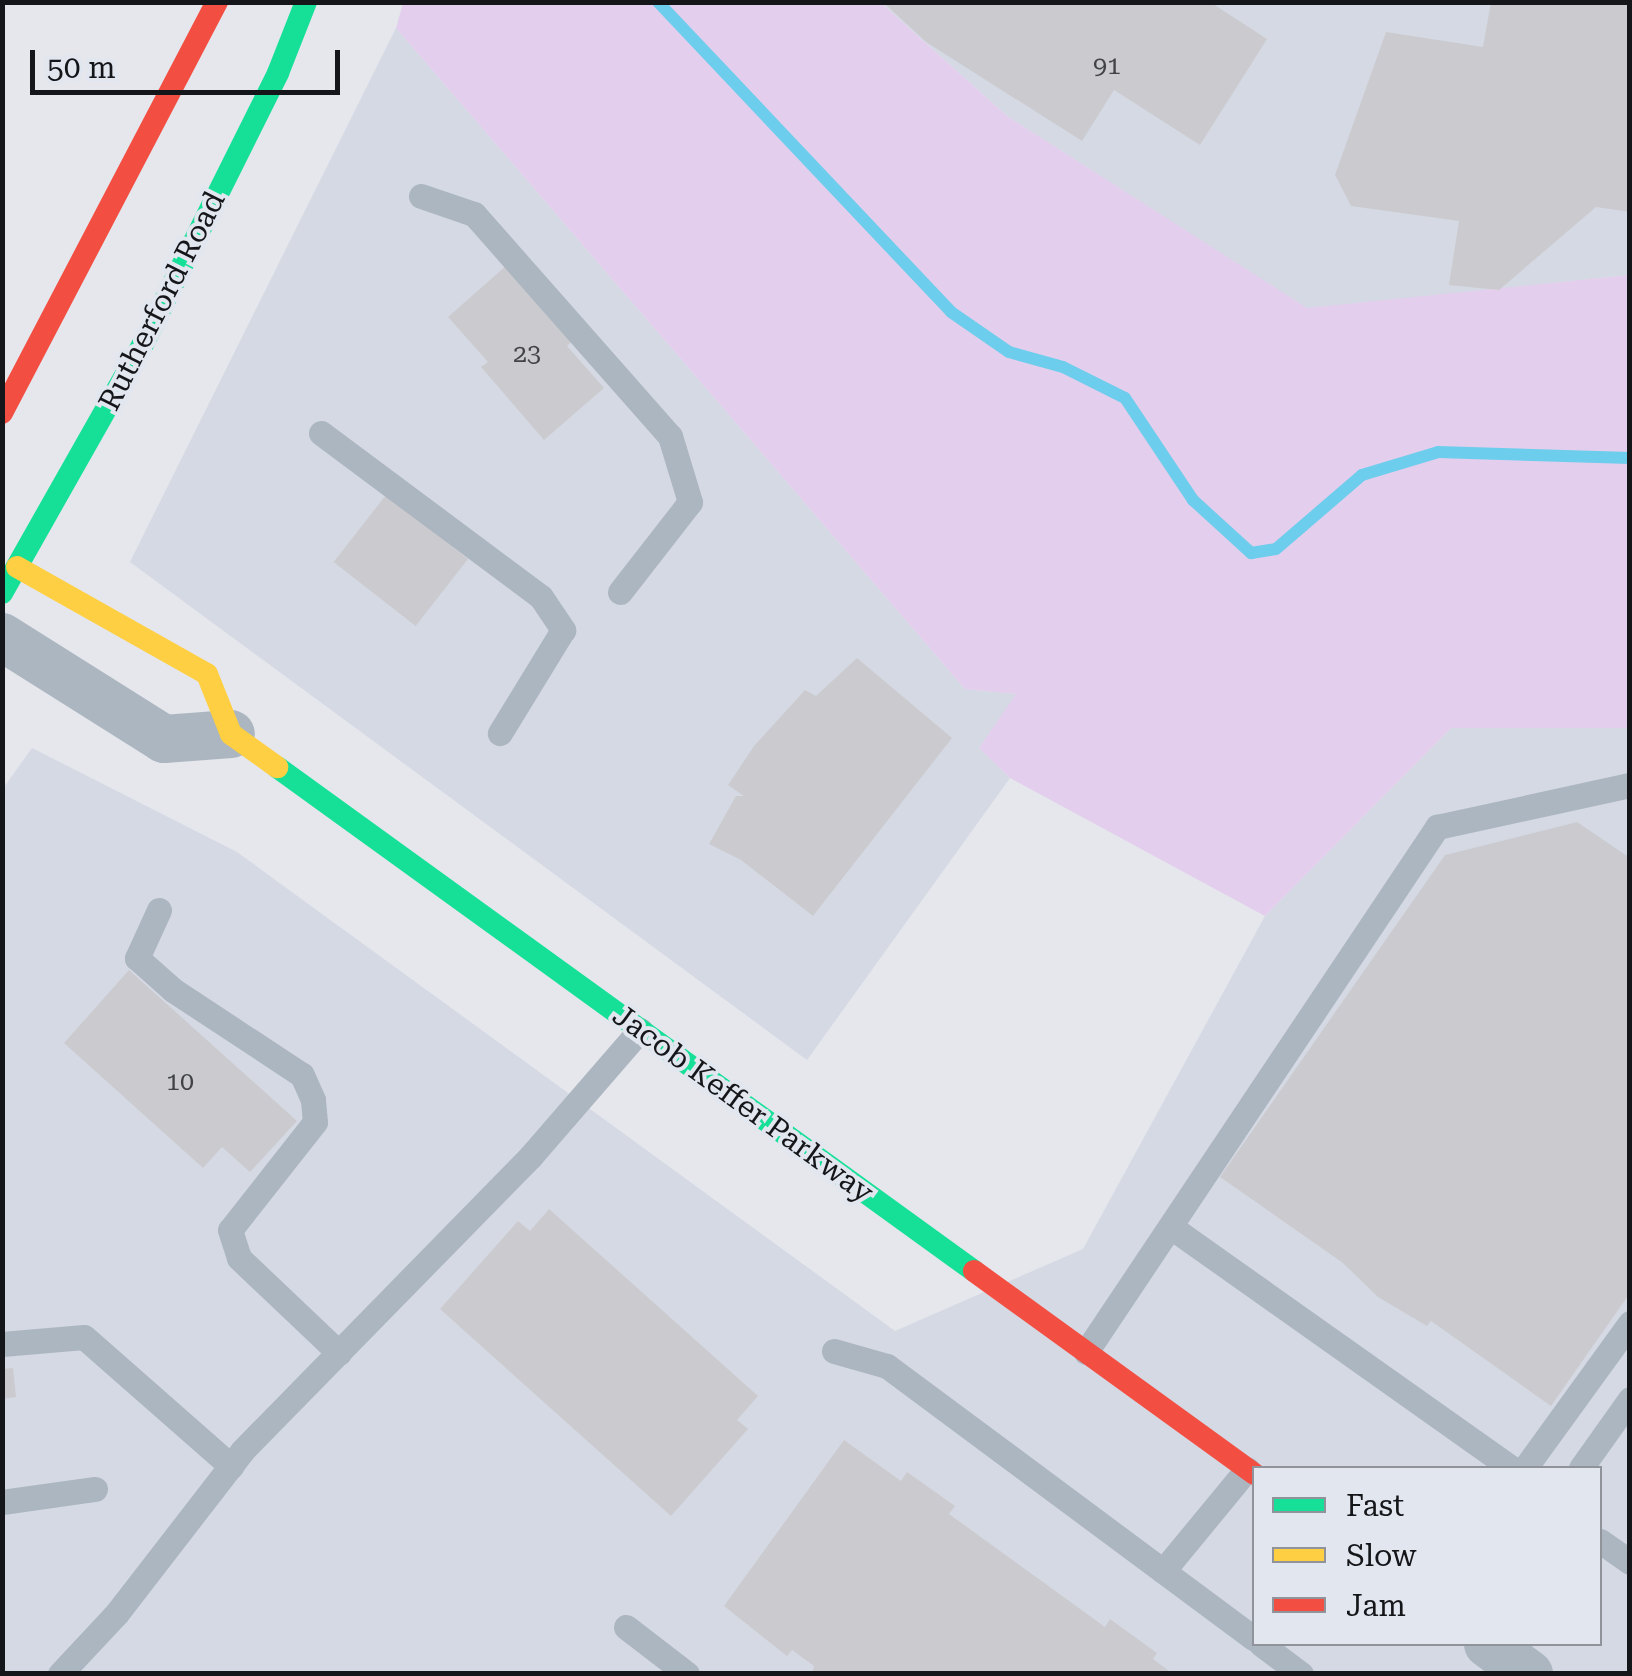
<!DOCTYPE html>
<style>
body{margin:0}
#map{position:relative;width:1632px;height:1676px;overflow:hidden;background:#e5e7ec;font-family:"Roboto Serif",serif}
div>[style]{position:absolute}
.built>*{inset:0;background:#d5d9e4}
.green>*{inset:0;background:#e3ceed}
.stream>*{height:12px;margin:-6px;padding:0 6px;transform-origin:6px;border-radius:6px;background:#6dcdec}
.building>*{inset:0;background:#cbcbcf;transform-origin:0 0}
.lane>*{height:25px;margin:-12.5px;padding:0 12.5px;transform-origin:12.5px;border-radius:12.5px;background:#acb6c0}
.street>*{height:48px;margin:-24px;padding:0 24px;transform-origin:24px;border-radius:24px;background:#acb6c0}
.fast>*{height:22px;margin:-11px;padding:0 11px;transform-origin:11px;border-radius:11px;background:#16e098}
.slow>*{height:22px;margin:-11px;padding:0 11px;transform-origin:11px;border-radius:11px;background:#ffcf43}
.jam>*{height:22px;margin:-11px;padding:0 11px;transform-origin:11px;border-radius:11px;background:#f24e42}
span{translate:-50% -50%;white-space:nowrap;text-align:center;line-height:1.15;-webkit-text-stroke:8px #e2e6ef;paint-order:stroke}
.number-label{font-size:25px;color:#424347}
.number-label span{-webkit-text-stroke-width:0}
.street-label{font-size:30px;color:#15161a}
.frame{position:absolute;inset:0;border:5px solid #15161a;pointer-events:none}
.legend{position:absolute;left:1252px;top:1466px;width:350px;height:180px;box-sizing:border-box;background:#e2e6ef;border:2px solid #90939a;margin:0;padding:12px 18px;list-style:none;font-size:30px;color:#15161a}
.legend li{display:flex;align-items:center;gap:20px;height:50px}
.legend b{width:50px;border:2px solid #90939a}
.scale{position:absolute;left:30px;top:50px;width:310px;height:45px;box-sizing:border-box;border:5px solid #15161a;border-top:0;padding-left:12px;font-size:30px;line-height:35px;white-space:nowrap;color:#15161a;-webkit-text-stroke:8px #e2e6ef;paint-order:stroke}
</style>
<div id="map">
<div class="built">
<i style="clip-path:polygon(881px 3px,1629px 3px,1629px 275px,1307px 309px,1007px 116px)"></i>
<i style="clip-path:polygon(396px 28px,965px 689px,1017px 694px,979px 748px,1010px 778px,807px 1060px,130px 562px)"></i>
<i style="clip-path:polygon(evenodd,1451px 728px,1629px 728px,1629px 1673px,3px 1674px,2px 790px,32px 748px,237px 852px,895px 1331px,1083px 1249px,1265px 916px,1451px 728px,1254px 1468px,1600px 1468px,1600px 1644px,1254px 1644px,1254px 1468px)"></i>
</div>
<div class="green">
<i style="clip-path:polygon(403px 3px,881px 3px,1007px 116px,1307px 308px,1629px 275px,1629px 728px,1451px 728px,1265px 916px,1010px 778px,979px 748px,1016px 694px,965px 689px,396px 28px)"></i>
</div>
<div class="stream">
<i style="left:658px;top:2px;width:427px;rotate:46.6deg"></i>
<i style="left:951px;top:312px;width:70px;rotate:34.6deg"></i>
<i style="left:1009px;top:352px;width:56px;rotate:15.5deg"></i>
<i style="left:1063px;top:367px;width:69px;rotate:26.6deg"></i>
<i style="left:1125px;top:398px;width:123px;rotate:56.3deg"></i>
<i style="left:1193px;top:500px;width:79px;rotate:42.4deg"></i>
<i style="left:1251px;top:553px;width:25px;rotate:-9deg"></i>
<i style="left:1276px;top:549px;width:113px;rotate:-40.7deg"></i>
<i style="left:1362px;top:475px;width:79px;rotate:-16.8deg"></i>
<i style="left:1438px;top:452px;width:192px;rotate:1.8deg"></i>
</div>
<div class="building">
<i style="clip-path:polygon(883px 2px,1210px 2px,1267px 39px,1200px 145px,1114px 90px,1082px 141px,926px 42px)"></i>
<i style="clip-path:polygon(1491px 2px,1630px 2px,1630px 212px,1596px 207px,1499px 290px,1449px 285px,1459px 221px,1351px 206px,1335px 175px,1386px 32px,1483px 47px)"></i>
<i style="clip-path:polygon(507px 265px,573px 340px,567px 346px,604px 388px,544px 440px,481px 367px,488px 362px,448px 317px)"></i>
<i style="left:386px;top:495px;width:104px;height:85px;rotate:38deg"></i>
<i style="clip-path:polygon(857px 658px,952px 738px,813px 916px,741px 860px,709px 844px,736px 796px,744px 796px,728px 785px,754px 746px,805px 690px,816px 696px)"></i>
<i style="clip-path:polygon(1577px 822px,1630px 858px,1630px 1293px,1551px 1406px,1431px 1321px,1427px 1326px,1378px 1297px,1343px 1263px,1220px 1177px,1445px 855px)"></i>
<i style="clip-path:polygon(129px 970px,297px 1121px,250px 1172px,222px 1147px,203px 1168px,64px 1043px)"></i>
<i style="clip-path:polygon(549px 1209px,758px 1396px,737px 1420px,748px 1429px,671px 1516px,440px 1309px,518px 1221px,530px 1231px)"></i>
<i style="clip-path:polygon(13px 1368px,16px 1397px,2px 1399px,2px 1369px)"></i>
<i style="clip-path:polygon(844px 1440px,901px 1481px,907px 1472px,955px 1506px,949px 1514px,1105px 1627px,1110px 1619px,1157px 1653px,1153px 1659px,1173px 1674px,812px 1674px,814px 1666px,792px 1650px,787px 1656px,724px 1606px)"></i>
</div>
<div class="lane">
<i style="left:421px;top:196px;width:56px;rotate:18.8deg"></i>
<i style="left:474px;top:214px;width:296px;rotate:48.6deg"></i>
<i style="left:670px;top:436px;width:69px;rotate:73.1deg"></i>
<i style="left:690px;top:502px;width:114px;rotate:127.9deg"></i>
<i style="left:321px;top:433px;width:274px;rotate:36.7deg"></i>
<i style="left:541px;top:597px;width:40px;rotate:56deg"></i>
<i style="left:563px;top:630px;width:121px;rotate:121.5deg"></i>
<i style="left:159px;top:910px;width:53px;rotate:114.6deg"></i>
<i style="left:137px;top:958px;width:48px;rotate:41.6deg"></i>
<i style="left:173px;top:990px;width:154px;rotate:33.4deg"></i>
<i style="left:302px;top:1075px;width:27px;rotate:66deg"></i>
<i style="left:313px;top:1100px;width:22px;rotate:85deg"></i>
<i style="left:315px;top:1122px;width:137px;rotate:128.2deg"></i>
<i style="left:230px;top:1230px;width:29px;rotate:72deg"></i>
<i style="left:239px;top:1258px;width:138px;rotate:43.5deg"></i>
<i style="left:1171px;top:1227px;width:417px;rotate:35.3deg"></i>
<i style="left:2px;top:1344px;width:82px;rotate:-4.9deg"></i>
<i style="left:84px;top:1337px;width:196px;rotate:41.3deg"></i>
<i style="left:834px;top:1351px;width:55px;rotate:15.8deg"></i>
<i style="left:887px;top:1366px;width:457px;rotate:36.6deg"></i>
<i style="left:1086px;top:1352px;width:632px;rotate:-56.23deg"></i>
<i style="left:1437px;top:827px;width:198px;rotate:-12.3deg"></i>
<i style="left:1525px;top:1468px;width:179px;rotate:-54.1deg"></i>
<i style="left:1581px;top:1468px;width:85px;rotate:-54.6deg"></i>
<i style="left:2px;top:1502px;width:94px;rotate:-8deg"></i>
<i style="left:1600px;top:1541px;width:37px;rotate:35deg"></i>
<i style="left:1163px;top:1571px;width:132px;rotate:-50.5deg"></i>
<i style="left:626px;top:1627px;width:77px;rotate:37.6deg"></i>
<i style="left:1261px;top:1644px;width:50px;rotate:36.9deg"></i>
<i style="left:60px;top:1674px;width:83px;rotate:-46.9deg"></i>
<i style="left:117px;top:1613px;width:205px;rotate:-52.3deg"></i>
<i style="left:242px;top:1451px;width:412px;rotate:-45.6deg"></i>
<i style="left:530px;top:1157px;width:168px;rotate:-49.1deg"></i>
</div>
<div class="street">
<i style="left:2px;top:637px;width:191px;rotate:32.2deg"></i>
<i style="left:164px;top:739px;width:67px;rotate:-4.3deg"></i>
<i style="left:1488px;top:1644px;width:51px;rotate:36.2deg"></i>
</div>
<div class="fast">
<i style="left:2px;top:593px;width:286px;rotate:-60.5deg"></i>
<i style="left:143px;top:344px;width:303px;rotate:-63.5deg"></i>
<i style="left:278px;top:73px;width:76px;rotate:-68.5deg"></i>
<i style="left:277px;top:767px;width:860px;rotate:35.87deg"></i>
</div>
<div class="slow">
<i style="left:17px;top:567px;width:218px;rotate:29.4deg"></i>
<i style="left:207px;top:674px;width:65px;rotate:68.2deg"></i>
<i style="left:231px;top:734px;width:57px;rotate:35.7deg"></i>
</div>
<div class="jam">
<i style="left:2px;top:413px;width:464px;rotate:-62.4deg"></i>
<i style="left:974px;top:1271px;width:346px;rotate:35.9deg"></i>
</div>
<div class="number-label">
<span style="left:1107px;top:66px">91</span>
<span style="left:527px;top:354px">23</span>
<span style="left:180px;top:1082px">10</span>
</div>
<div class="street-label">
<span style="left:162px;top:301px;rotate:-63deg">Rutherford Road</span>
<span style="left:743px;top:1104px;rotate:36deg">Jacob Keffer Parkway</span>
</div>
<div class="frame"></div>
<ul class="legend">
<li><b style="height:12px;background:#16e098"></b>Fast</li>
<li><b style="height:12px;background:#ffcf43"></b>Slow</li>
<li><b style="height:12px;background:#f24e42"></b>Jam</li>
</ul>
<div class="scale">50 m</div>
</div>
